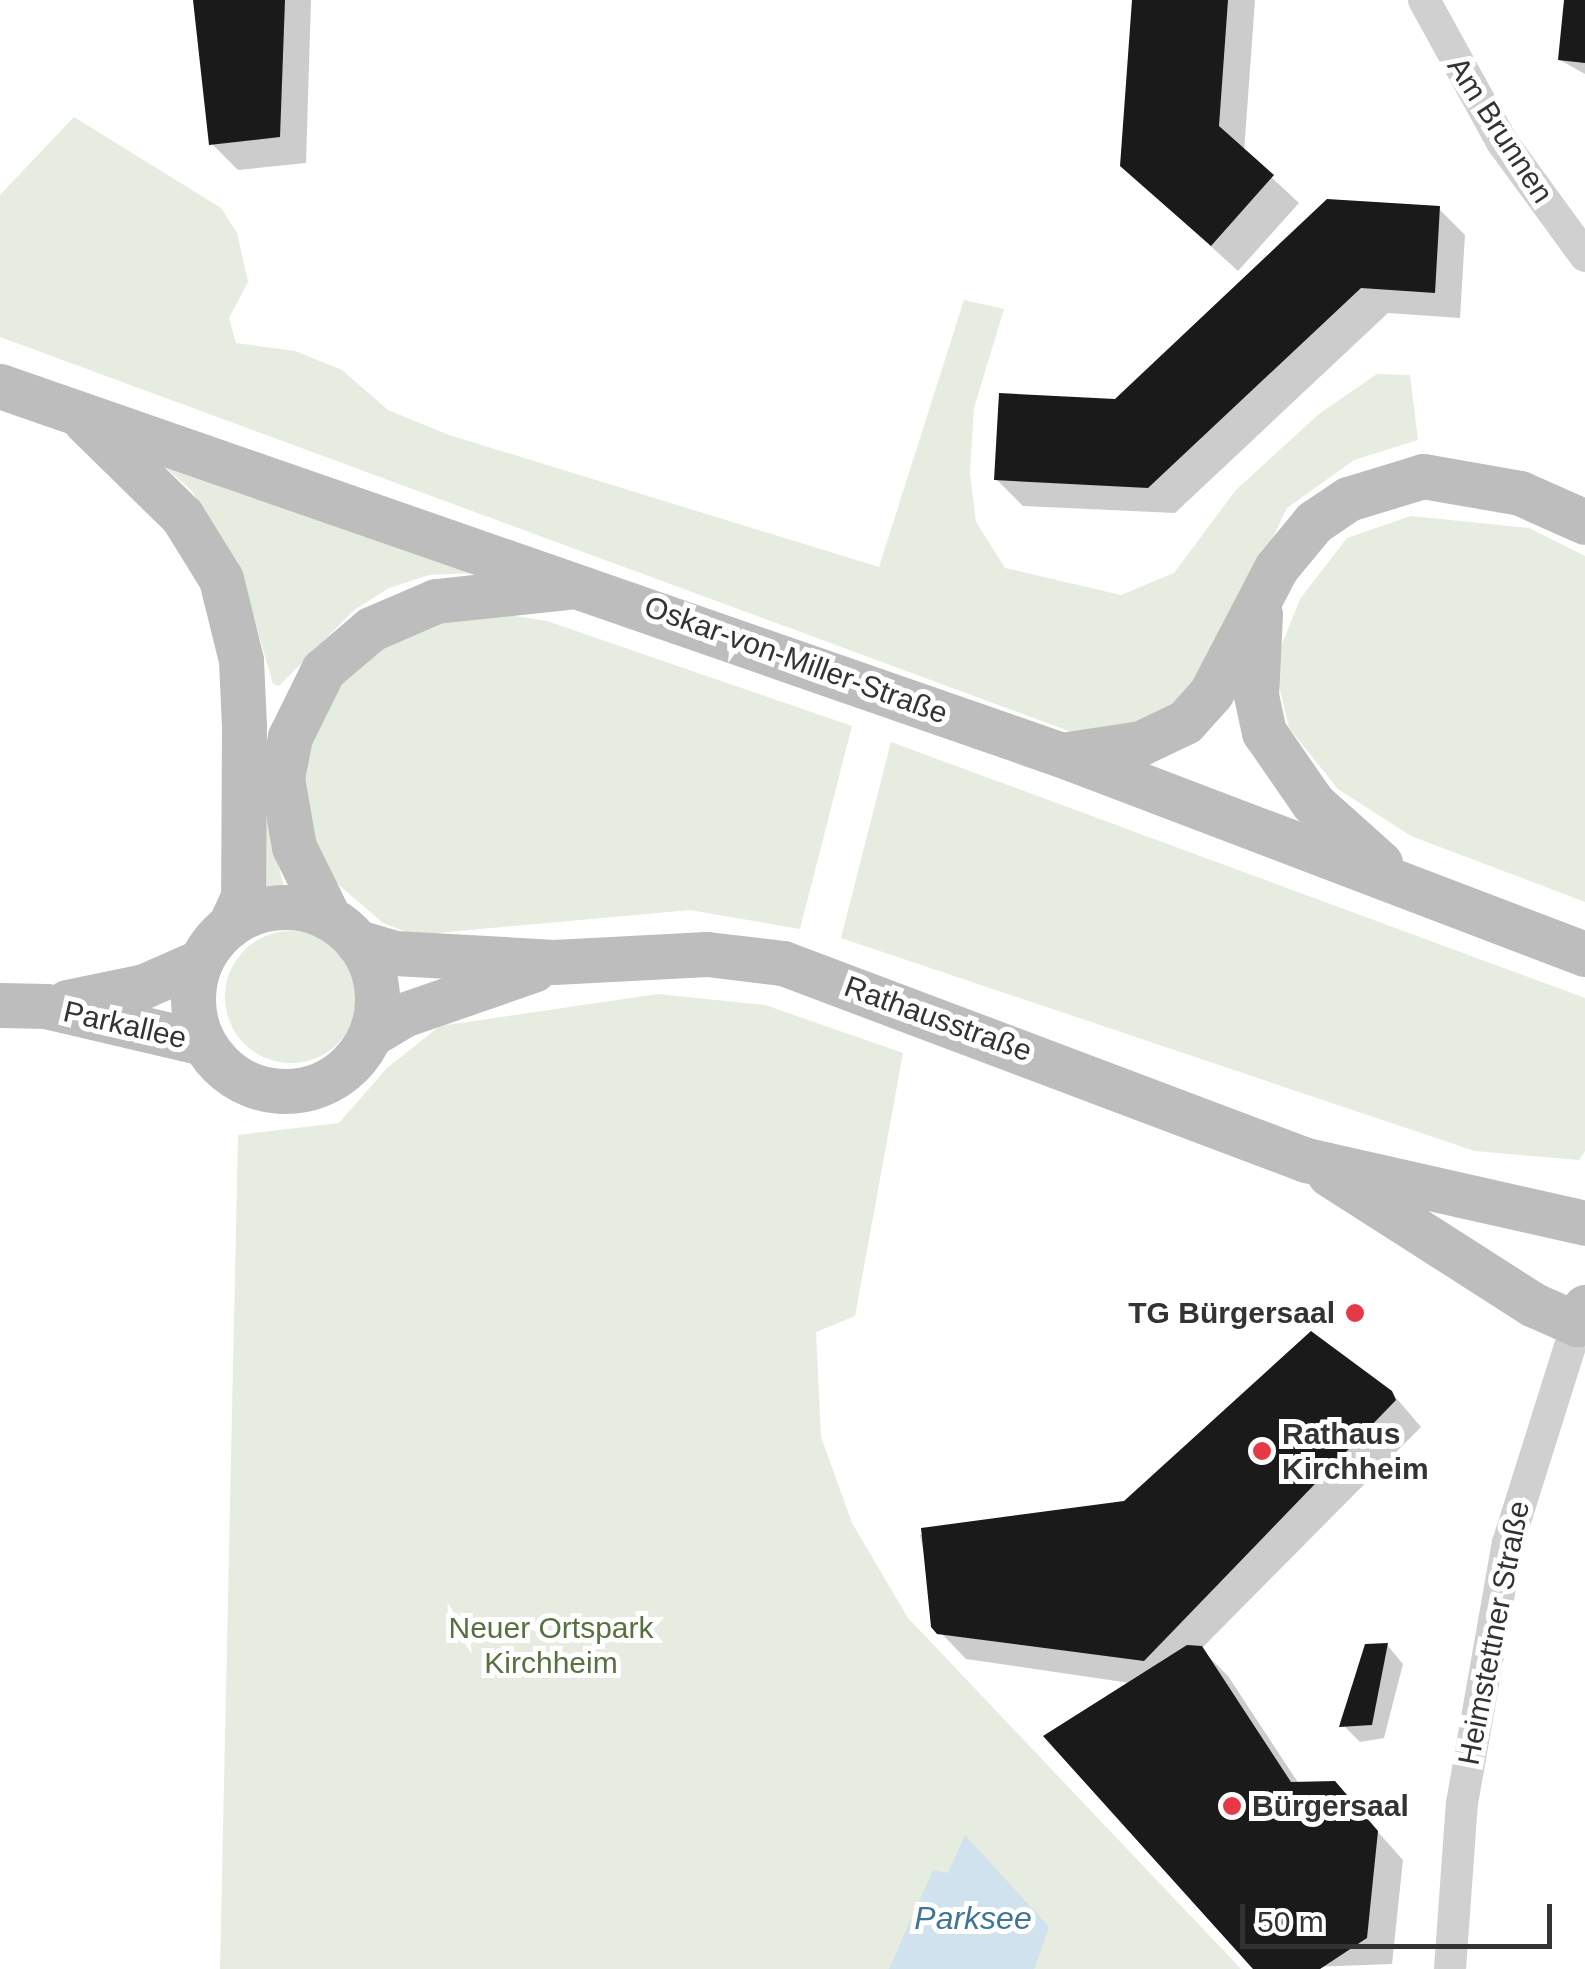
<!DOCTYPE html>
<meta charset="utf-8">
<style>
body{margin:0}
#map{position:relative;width:1585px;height:1969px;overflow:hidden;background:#fff;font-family:Helvetica,sans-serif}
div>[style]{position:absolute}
.green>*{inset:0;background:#e6ecdf}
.round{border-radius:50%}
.water>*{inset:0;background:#cfe2ee}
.shadow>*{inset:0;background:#0003}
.building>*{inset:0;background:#1a1a1a}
.street>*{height:32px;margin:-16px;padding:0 16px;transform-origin:16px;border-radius:16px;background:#d0d0d0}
.secondary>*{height:45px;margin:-22.5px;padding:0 22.5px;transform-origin:22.5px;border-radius:22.5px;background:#bdbdbd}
.secondary>.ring{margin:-22.5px;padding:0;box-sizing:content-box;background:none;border:45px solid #bdbdbd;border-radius:50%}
.dots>*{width:28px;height:28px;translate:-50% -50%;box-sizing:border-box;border:5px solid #fff;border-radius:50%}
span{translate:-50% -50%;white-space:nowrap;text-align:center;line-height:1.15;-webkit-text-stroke:10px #fff;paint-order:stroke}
.street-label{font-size:30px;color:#333}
.poi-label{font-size:30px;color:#333;font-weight:700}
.right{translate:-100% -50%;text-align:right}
.left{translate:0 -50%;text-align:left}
.park-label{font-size:30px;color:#56703f}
.water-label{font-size:32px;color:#3f7597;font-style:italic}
.scale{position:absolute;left:1240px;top:1904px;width:312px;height:45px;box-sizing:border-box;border:5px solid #333;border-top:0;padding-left:12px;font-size:30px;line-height:35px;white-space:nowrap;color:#333;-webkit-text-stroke:8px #fff;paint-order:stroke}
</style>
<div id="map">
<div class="green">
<i style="clip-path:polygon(74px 117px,221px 208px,237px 233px,248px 282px,229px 318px,236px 343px,295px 351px,342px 370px,388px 410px,449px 435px,879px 567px,964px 300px,1004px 309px,974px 408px,970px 473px,976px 522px,1005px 568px,1121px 595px,1174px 573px,1236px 490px,1319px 414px,1377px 374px,1410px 375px,1418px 440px,1354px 460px,1287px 508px,1204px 680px,1162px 723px,1080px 735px,0 337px,0 195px)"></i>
<i style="clip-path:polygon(157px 460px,475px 573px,429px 575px,389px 588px,354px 610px,279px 686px,273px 684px,238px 563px,191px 490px)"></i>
<i style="clip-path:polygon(1411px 516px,1529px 528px,1585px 556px,1585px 902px,1411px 836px,1338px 789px,1289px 728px,1274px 664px,1300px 599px,1347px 538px)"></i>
<i style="clip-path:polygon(502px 614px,547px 621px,852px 726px,800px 929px,690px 910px,415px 935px,383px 923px,319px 868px,299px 777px,312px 733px,344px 680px,383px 645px,433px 623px)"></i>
<i style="clip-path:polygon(891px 742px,1585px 998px,1585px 1151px,1579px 1160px,1475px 1151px,841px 938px)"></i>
<i style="clip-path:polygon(260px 819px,267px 820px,284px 887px,258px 890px)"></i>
<i class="round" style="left:225px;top:931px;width:132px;height:132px"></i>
<i style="clip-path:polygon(658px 994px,765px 1005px,903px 1053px,855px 1316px,816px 1332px,821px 1437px,852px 1523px,908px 1618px,1241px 1969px,220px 1969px,238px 1135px,339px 1123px,387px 1068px,440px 1026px)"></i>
</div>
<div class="water">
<i style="clip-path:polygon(965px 1835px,1049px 1927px,1034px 1969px,889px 1969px,933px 1870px,948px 1873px)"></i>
</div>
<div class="shadow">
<i style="clip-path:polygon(196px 0,311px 0,306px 163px,238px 170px,212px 144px)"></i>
<i style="clip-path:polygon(1134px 0,1255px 0,1244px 152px,1299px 203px,1238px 271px,1122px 165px)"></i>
<i style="clip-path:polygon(1566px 0,1585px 0,1585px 74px,1560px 60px)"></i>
<i style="clip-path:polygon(1438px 208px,1465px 235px,1460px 318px,1388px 313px,1175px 513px,1023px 506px,996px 479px)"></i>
<i style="clip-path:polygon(1391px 1392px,1421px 1427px,1201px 1649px,1228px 1676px,1299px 1784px,1334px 1783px,1403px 1860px,1392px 1964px,1257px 1969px,1130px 1683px,966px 1659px,940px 1632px,920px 1535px,1125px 1504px)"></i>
<i style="clip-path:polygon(1387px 1645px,1403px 1664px,1384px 1738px,1360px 1742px,1340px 1722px,1367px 1646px)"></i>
</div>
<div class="building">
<i style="clip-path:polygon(193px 0,285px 0,280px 137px,209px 145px)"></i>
<i style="clip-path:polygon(1132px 0,1228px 0,1219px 126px,1274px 175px,1211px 246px,1120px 166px)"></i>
<i style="clip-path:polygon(1564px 0,1585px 0,1585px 63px,1558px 60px)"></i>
<i style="clip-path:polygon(1327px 199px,1440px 206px,1435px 293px,1361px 288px,1148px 488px,994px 480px,999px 393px,1115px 399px)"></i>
<i style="clip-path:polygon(1311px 1331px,1392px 1391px,1396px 1400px,1144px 1661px,937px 1634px,931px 1627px,921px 1528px,1124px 1501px)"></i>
<i style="clip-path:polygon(1388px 1643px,1372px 1725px,1339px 1727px,1365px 1644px)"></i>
<i style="clip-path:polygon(1187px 1645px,1202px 1646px,1291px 1782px,1335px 1781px,1378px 1831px,1367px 1938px,1320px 1969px,1253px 1969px,1043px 1736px)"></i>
</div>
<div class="street">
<i style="left:1424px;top:0;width:162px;rotate:61.2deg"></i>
<i style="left:1502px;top:142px;width:141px;rotate:53.9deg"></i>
<i style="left:1450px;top:1969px;width:166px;rotate:-85.9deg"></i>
<i style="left:1462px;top:1803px;width:264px;rotate:-80deg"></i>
<i style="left:1508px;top:1543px;width:230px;rotate:-72.5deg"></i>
</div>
<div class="secondary">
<i style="left:0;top:386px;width:1124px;rotate:19.16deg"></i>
<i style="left:1062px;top:755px;width:560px;rotate:20.83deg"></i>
<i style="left:85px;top:421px;width:136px;rotate:44.4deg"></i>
<i style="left:182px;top:516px;width:74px;rotate:58.2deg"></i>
<i style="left:221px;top:579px;width:83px;rotate:76.1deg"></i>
<i style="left:241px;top:660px;width:66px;rotate:87.4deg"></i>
<i style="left:244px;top:726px;width:171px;rotate:90.3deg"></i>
<i style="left:243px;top:897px;width:31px;rotate:115deg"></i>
<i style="left:1260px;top:614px;width:81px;rotate:92.8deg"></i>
<i style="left:1256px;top:695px;width:38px;rotate:78deg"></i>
<i style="left:1264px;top:732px;width:86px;rotate:55.4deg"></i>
<i style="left:1313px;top:803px;width:90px;rotate:41.8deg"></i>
<i style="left:1068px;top:754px;width:74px;rotate:-8.6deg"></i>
<i style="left:1141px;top:743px;width:49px;rotate:-25.5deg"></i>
<i style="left:1185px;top:722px;width:39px;rotate:-48deg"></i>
<i style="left:1211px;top:693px;width:141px;rotate:-62.5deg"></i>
<i style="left:1276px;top:568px;width:60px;rotate:-50.4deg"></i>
<i style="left:1314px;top:522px;width:41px;rotate:-34.1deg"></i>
<i style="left:1348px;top:499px;width:78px;rotate:-17deg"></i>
<i style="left:1423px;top:476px;width:98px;rotate:9.9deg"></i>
<i style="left:1520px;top:493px;width:71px;rotate:24deg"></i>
<i class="ring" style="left:193px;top:907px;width:139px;height:139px"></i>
<i style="left:329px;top:918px;width:79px;rotate:-116.2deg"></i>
<i style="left:294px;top:847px;width:70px;rotate:-99.9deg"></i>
<i style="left:282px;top:778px;width:42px;rotate:-79deg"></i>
<i style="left:290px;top:737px;width:75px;rotate:-63.8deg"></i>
<i style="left:323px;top:670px;width:63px;rotate:-40.5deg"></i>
<i style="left:371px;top:629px;width:71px;rotate:-23.3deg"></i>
<i style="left:436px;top:601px;width:133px;rotate:-6.1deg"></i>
<i style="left:357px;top:942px;width:40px;rotate:16deg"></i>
<i style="left:395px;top:953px;width:159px;rotate:3.2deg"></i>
<i style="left:554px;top:962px;width:153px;rotate:-3deg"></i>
<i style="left:707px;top:954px;width:77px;rotate:6.8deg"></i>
<i style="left:783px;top:963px;width:559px;rotate:20.64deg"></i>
<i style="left:1306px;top:1160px;width:286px;rotate:12.7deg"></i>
<i style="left:67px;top:1002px;width:79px;rotate:-11.7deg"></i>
<i style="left:144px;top:986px;width:62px;rotate:-23.7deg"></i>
<i style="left:0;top:1005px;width:46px;rotate:1.2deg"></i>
<i style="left:46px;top:1006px;width:162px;rotate:13.2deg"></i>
<i style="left:370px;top:1035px;width:39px;rotate:-31deg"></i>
<i style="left:403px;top:1015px;width:138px;rotate:-19.1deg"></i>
<i style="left:1329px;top:1174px;width:243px;rotate:32.6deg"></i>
<i style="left:1534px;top:1305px;width:47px;rotate:23.8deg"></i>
<i style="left:1577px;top:1324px;width:19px;rotate:-65deg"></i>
</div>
<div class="dots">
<i style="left:1355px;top:1313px;background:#e63946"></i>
<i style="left:1262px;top:1451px;background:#e63946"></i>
<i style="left:1232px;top:1806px;background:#e63946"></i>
</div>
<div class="street-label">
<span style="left:1500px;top:130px;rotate:57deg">Am Brunnen</span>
<span style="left:796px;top:660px;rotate:20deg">Oskar-von-Miller-Straße</span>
<span style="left:938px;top:1019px;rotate:20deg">Rathausstraße</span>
<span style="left:125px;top:1025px;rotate:13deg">Parkallee</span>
<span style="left:1494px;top:1633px;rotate:-79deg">Heimstettner Straße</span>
</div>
<div class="poi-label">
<span class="right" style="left:1335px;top:1313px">TG Bürgersaal</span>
<span class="left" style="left:1282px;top:1451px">Rathaus<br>Kirchheim</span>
<span class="left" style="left:1252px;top:1806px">Bürgersaal</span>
</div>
<div class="park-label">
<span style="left:551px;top:1645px">Neuer Ortspark<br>Kirchheim</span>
</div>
<div class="water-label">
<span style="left:973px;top:1918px">Parksee</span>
</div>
<div class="scale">50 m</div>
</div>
